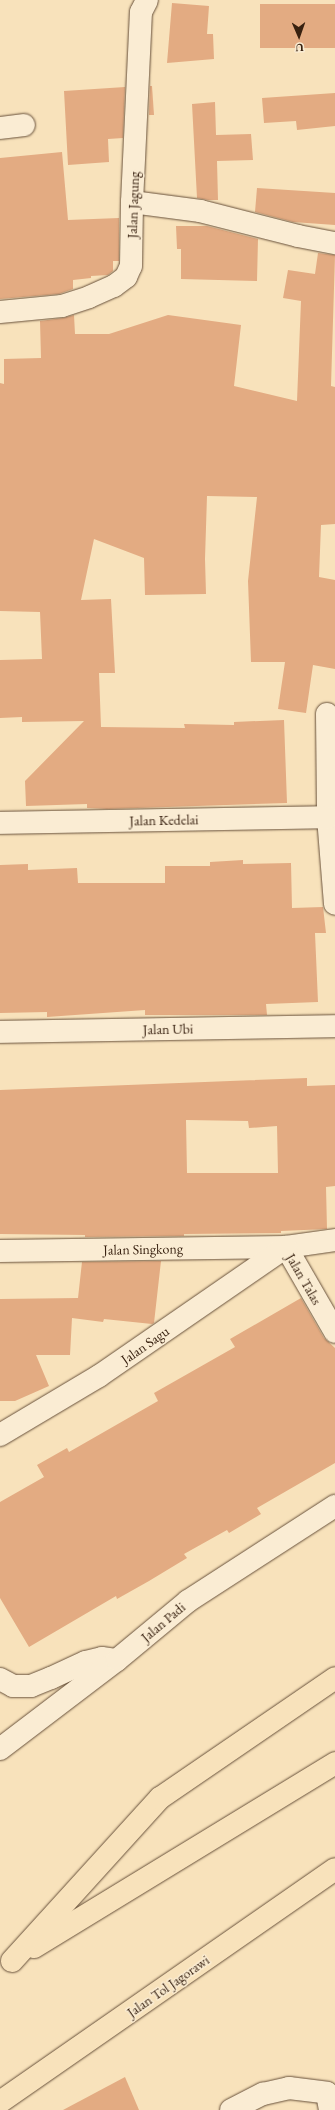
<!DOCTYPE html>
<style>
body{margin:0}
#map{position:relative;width:335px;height:2110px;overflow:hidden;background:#f8e2bb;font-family:"EB Garamond",serif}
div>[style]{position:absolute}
.building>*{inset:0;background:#e3ab82;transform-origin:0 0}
.roads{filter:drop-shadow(0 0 1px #68513b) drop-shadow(0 0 1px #68513b)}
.minor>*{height:22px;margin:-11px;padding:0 11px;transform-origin:11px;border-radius:11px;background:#faecd3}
.tertiary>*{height:22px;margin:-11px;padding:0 11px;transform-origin:11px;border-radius:11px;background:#faecd3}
.motorway>*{height:22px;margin:-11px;padding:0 11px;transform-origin:11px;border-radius:11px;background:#f8e2bb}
span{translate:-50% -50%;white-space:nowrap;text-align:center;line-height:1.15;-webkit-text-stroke:3px #faecd3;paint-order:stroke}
.street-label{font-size:14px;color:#382110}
.north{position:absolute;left:279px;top:16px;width:40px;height:40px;-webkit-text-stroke:3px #faecd3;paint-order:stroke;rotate:178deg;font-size:11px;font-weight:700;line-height:16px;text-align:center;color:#382110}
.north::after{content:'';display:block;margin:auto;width:14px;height:18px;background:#382110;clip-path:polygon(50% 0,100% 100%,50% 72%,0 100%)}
</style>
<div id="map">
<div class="building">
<i style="clip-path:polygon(172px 3px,209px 6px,207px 34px,213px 34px,214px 59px,167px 63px)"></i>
<i style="left:335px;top:4px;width:44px;height:75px;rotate:90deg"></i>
<i style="clip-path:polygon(150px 86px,152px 86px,154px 115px,149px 115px)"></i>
<i style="clip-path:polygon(125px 87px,123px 138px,108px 139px,109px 162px,68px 165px,64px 91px)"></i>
<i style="clip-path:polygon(335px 93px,335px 126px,297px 130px,296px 121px,264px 123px,262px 98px)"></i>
<i style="clip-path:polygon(215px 102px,216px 135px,251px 134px,253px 160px,217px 161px,218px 200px,208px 200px,197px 198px,192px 104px)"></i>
<i style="clip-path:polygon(62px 152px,68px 220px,119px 218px,119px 261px,113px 261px,113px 271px,108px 275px,91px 276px,91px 278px,73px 280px,73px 289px,59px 294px,0 299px,0 158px)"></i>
<i style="clip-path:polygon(257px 188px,335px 193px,335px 225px,293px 222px,255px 212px)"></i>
<i style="clip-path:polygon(176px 226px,207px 226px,258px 239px,257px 281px,181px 279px,181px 249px,177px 249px)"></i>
<i style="clip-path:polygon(318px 253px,335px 255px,331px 386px,335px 387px,335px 524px,321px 525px,319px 577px,335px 580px,335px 669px,313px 665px,306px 713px,278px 709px,285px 662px,251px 662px,248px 581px,257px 497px,207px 496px,205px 559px,206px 594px,145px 595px,144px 558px,94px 539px,81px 600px,111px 599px,115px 673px,99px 673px,101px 727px,185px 728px,184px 724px,234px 725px,234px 722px,284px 720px,287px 803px,107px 809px,87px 808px,87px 804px,26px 806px,25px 781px,84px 721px,22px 722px,22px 717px,0 718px,0 660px,42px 659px,40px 612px,0 611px,0 383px,4px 384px,4px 359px,41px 358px,40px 321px,63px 318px,74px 315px,75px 334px,109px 334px,168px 315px,241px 325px,234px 386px,297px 401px,301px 301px,283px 298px,288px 270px,315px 274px)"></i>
<i style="clip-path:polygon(243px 860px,243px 864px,291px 863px,292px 908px,323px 907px,326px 933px,315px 933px,318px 1002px,266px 1004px,267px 1015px,145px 1015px,145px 1010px,47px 1017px,47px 1012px,0 1013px,0 865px,28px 864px,28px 870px,77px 868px,78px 883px,165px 883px,165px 866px,210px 866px,210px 862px)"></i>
<i style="clip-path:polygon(evenodd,307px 1078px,307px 1086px,335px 1085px,335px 1186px,326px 1187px,327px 1229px,281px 1231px,281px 1233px,184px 1234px,184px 1236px,85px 1237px,85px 1235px,0 1234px,0 1090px,307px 1078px,186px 1120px,248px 1121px,249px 1128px,277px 1126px,278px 1173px,187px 1173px,186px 1120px)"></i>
<i style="clip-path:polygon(161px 1261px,154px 1323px,152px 1324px,104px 1319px,103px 1322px,72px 1318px,70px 1355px,36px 1355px,49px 1386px,15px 1401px,0 1401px,0 1299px,78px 1298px,82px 1262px)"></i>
<i style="clip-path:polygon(301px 1298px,324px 1338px,335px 1348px,335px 1463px,257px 1508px,261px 1514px,229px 1533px,227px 1530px,184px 1554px,187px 1558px,149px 1581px,117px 1599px,116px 1596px,29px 1647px,0 1598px,0 1502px,44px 1477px,37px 1465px,67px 1448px,69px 1452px,158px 1401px,154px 1393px,235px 1347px,230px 1339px)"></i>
<i style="clip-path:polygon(125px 2077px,139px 2110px,63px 2110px)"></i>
</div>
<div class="roads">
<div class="minor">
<i style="left:0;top:128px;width:24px;rotate:-7deg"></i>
<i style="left:132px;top:202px;width:69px;rotate:7.5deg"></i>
<i style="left:200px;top:211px;width:101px;rotate:14.3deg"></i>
<i style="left:298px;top:236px;width:38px;rotate:11deg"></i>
<i style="left:0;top:312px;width:62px;rotate:-5.5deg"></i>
<i style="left:62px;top:306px;width:28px;rotate:-18deg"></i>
<i style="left:89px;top:297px;width:27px;rotate:-24deg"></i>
<i style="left:114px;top:286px;width:15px;rotate:-37deg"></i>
<i style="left:126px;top:277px;width:12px;rotate:-66deg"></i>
<i style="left:131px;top:266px;width:64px;rotate:-89.1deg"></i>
<i style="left:132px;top:202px;width:190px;rotate:-87.3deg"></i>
<i style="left:141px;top:12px;width:13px;rotate:-63deg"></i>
<i style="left:327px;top:714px;width:103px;rotate:89.4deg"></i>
<i style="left:328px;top:817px;width:87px;rotate:85.4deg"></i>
<i style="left:0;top:823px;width:328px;rotate:-1deg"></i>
<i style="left:0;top:1032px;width:335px;rotate:-1deg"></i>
<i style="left:286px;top:1247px;width:98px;rotate:60deg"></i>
<i style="left:0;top:1251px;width:286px;rotate:-0.8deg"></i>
<i style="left:286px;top:1247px;width:49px;rotate:-8.1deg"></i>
<i style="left:0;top:1435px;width:115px;rotate:-30.8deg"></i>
<i style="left:99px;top:1376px;width:227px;rotate:-34.6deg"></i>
<i style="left:0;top:1679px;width:15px;rotate:28deg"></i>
<i style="left:13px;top:1686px;width:18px"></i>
<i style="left:31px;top:1686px;width:22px;rotate:-22deg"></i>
<i style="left:51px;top:1678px;width:38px;rotate:-25deg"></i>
<i style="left:86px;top:1662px;width:16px;rotate:-14deg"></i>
<i style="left:102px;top:1658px;width:15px;rotate:8deg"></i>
<i style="left:231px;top:2110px;width:36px;rotate:-27deg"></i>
<i style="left:263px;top:2094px;width:27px;rotate:-13deg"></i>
<i style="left:289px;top:2088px;width:38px;rotate:7deg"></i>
<i style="left:327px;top:2093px;width:17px;rotate:80deg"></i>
</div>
<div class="tertiary">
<i style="left:0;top:1749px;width:147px;rotate:-37.3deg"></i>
<i style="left:117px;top:1660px;width:92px;rotate:-39.7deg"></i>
<i style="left:188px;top:1601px;width:175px;rotate:-32.9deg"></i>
</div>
<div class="motorway">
<i style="left:34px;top:1947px;width:353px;rotate:-31.4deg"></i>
<i style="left:12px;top:1961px;width:220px;rotate:-47.8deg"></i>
<i style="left:160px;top:1798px;width:212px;rotate:-34.4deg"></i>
<i style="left:0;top:2102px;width:408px;rotate:-34.8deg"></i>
</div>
</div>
<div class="street-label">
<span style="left:133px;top:205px;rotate:-88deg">Jalan Jagung</span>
<span style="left:164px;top:820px;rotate:-1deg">Jalan Kedelai</span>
<span style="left:168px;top:1029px;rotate:-1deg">Jalan Ubi</span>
<span style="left:143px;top:1249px;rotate:-1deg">Jalan Singkong</span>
<span style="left:304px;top:1279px;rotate:60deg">Jalan Talas</span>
<span style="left:145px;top:1345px;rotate:-35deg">Jalan Sagu</span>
<span style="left:163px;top:1622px;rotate:-40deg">Jalan Padi</span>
<span style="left:168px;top:1986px;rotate:-35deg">Jalan Tol Jagorawi</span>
</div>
<div class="north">U</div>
</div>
